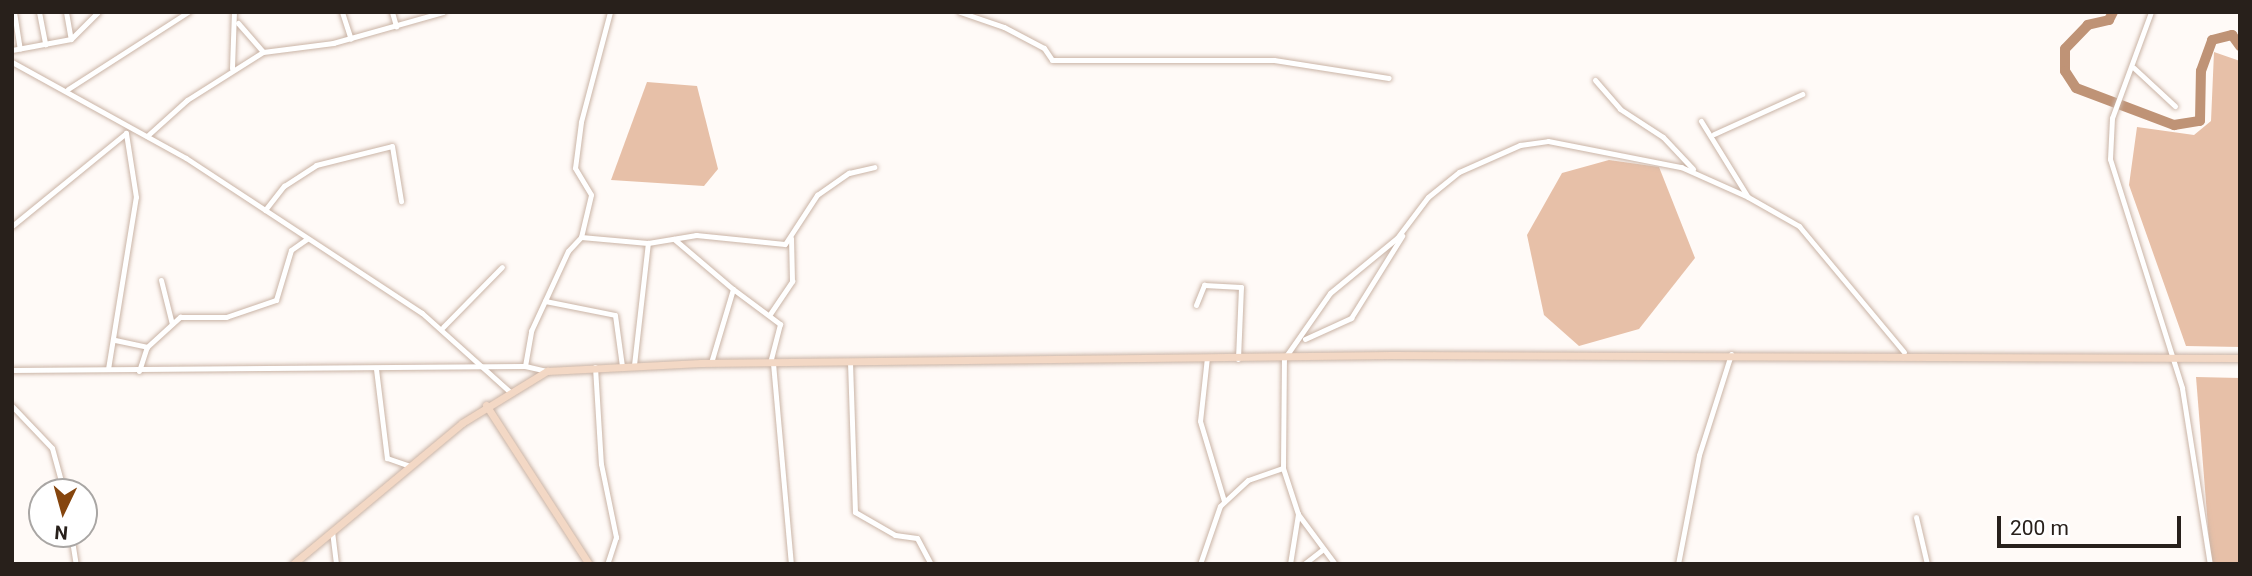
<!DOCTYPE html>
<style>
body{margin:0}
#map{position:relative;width:2252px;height:576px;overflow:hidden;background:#fffaf7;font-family:Roboto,sans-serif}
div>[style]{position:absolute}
.green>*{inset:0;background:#e7c0a8}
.river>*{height:10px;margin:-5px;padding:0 5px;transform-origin:5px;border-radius:5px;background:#bf9376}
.roads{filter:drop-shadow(0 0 2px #cab4a6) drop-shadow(0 0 2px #cab4a6)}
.street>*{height:5px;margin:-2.5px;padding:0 2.5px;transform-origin:2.5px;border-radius:2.5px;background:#fff}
.secondary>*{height:7px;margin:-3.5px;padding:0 3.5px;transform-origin:3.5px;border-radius:3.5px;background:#f3d8c5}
span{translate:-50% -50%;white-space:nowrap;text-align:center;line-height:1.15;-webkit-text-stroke:6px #fff;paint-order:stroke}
.frame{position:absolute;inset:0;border:14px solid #28201b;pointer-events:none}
.north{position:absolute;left:28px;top:478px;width:70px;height:70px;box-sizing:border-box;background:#fff;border:2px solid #a9a6a4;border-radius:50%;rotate:185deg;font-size:19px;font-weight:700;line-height:28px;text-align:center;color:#28201b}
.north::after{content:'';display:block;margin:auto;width:24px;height:32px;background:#85450e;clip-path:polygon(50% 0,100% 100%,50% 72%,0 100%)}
.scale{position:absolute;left:1997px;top:516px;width:184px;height:32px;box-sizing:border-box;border:4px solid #28201b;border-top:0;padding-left:9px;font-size:21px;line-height:24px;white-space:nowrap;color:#28201b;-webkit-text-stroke:5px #fff;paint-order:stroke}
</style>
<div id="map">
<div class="green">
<i style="clip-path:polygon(2214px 52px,2240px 61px,2240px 347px,2186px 346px,2129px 185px,2137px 127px,2194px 135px,2211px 121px)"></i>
<i style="clip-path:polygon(647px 82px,697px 86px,718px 169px,704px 186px,611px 180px)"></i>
<i style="clip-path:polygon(1609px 160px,1659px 167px,1695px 258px,1639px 329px,1579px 346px,1544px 315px,1527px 235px,1562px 173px)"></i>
<i style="clip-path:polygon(2196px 377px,2240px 378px,2240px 564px,2211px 564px)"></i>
</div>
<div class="river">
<i style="left:2113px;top:12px;width:9px;rotate:117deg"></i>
<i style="left:2109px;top:20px;width:22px;rotate:167deg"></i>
<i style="left:2088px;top:25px;width:33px;rotate:134deg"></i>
<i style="left:2065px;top:49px;width:22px;rotate:90deg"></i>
<i style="left:2065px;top:71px;width:20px;rotate:57deg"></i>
<i style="left:2076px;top:88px;width:105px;rotate:20.7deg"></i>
<i style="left:2174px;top:125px;width:26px;rotate:-9deg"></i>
<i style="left:2200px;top:121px;width:50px;rotate:-88.9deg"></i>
<i style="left:2201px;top:71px;width:33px;rotate:-70deg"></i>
<i style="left:2212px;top:40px;width:21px;rotate:-14deg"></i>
<i style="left:2232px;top:35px;width:14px;rotate:54deg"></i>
</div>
<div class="roads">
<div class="street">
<i style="left:14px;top:12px;width:37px;rotate:81deg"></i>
<i style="left:39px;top:12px;width:33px;rotate:79deg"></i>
<i style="left:66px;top:12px;width:27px;rotate:80deg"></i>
<i style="left:342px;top:12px;width:28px;rotate:72deg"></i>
<i style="left:392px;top:12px;width:15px;rotate:74deg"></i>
<i style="left:610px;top:12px;width:114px;rotate:104.8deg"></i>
<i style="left:581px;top:122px;width:46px;rotate:97.4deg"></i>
<i style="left:575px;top:168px;width:31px;rotate:59deg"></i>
<i style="left:591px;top:195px;width:43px;rotate:103.4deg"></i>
<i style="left:581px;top:237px;width:67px;rotate:5.1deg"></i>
<i style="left:648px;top:243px;width:49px;rotate:-9.5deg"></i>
<i style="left:696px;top:235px;width:89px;rotate:5.8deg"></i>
<i style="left:785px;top:244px;width:59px;rotate:-56.9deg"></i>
<i style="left:817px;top:195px;width:39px;rotate:-35deg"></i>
<i style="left:849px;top:173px;width:26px;rotate:-13deg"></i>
<i style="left:960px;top:12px;width:46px;rotate:18.8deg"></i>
<i style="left:1004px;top:27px;width:45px;rotate:27.7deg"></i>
<i style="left:1044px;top:48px;width:14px;rotate:56deg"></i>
<i style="left:1052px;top:60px;width:222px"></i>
<i style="left:1274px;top:60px;width:116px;rotate:8.9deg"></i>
<i style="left:2151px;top:12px;width:113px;rotate:110.2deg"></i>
<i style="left:2112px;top:118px;width:41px;rotate:92.8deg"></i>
<i style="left:2110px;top:159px;width:240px;rotate:72.5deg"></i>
<i style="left:2182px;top:388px;width:178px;rotate:81deg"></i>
<i style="left:238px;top:23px;width:38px;rotate:49deg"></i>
<i style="left:12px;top:50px;width:60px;rotate:-10.6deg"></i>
<i style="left:71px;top:39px;width:38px;rotate:-45deg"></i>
<i style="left:12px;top:62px;width:199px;rotate:28.9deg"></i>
<i style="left:186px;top:158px;width:282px;rotate:33.3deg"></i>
<i style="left:422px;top:313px;width:117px;rotate:41.9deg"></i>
<i style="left:232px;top:68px;width:56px;rotate:-88deg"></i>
<i style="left:2134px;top:68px;width:56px;rotate:42.8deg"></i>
<i style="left:1595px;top:80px;width:38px;rotate:49deg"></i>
<i style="left:1620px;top:109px;width:51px;rotate:33.1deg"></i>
<i style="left:1663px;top:137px;width:44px;rotate:46.8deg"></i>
<i style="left:68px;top:89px;width:143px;rotate:-32.7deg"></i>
<i style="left:1701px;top:121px;width:89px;rotate:58.3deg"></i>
<i style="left:1714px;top:134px;width:97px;rotate:-24.4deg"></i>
<i style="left:147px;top:136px;width:54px;rotate:-42deg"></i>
<i style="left:187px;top:100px;width:90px;rotate:-32.3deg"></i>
<i style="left:263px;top:52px;width:71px;rotate:-7.3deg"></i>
<i style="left:333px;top:43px;width:114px;rotate:-15.7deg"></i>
<i style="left:265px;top:210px;width:31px;rotate:-52deg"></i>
<i style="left:284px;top:186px;width:38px;rotate:-33deg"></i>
<i style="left:316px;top:165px;width:78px;rotate:-14deg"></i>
<i style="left:392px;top:146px;width:56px;rotate:80.7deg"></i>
<i style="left:12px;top:226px;width:147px;rotate:-39.2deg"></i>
<i style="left:674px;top:239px;width:77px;rotate:40.3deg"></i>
<i style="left:733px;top:289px;width:77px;rotate:106.6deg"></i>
<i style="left:161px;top:280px;width:45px;rotate:76deg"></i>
<i style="left:733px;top:289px;width:59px;rotate:36.7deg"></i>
<i style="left:780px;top:324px;width:40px;rotate:104.4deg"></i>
<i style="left:545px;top:301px;width:71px;rotate:11.3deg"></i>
<i style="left:615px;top:315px;width:51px;rotate:82.2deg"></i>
<i style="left:1196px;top:305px;width:22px;rotate:-68deg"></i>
<i style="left:1204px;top:285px;width:37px;rotate:3deg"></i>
<i style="left:1241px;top:287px;width:72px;rotate:92.4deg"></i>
<i style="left:770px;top:314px;width:40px;rotate:-56deg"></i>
<i style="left:792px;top:281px;width:43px;rotate:-91.3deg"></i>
<i style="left:443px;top:327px;width:84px;rotate:-45.5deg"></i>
<i style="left:1305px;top:339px;width:51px;rotate:-24.5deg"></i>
<i style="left:1351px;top:318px;width:97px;rotate:-58.1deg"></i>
<i style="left:115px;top:340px;width:33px;rotate:12deg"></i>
<i style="left:1207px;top:357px;width:64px;rotate:96.2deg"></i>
<i style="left:1200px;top:421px;width:84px;rotate:73.3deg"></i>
<i style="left:850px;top:362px;width:150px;rotate:88.1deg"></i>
<i style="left:855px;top:512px;width:46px;rotate:29.9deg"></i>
<i style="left:895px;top:535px;width:22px;rotate:8deg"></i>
<i style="left:917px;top:538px;width:30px;rotate:62deg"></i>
<i style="left:773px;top:363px;width:202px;rotate:84.9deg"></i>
<i style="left:634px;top:365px;width:123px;rotate:-83.5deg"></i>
<i style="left:525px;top:366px;width:36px;rotate:-80deg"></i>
<i style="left:531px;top:331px;width:88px;rotate:-65.2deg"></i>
<i style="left:568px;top:251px;width:19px;rotate:-47deg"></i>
<i style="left:595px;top:367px;width:97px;rotate:86.5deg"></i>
<i style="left:601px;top:464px;width:75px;rotate:78.4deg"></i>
<i style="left:616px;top:537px;width:28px;rotate:108deg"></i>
<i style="left:108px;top:369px;width:174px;rotate:-80.8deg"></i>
<i style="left:136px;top:197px;width:65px;rotate:-98.9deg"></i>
<i style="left:376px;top:369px;width:90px;rotate:83deg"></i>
<i style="left:387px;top:458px;width:24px;rotate:19deg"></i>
<i style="left:12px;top:370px;width:513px;rotate:-0.45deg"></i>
<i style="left:525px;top:366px;width:23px;rotate:13deg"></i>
<i style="left:139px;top:371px;width:25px;rotate:-72deg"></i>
<i style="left:147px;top:347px;width:45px;rotate:-42.3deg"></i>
<i style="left:180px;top:317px;width:46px"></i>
<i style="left:226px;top:317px;width:53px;rotate:-18.8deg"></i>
<i style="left:276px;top:300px;width:52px;rotate:-73.3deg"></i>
<i style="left:291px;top:250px;width:19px;rotate:-35deg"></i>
<i style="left:12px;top:406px;width:58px;rotate:46.4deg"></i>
<i style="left:52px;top:448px;width:46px;rotate:74.7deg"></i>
<i style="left:1916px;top:517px;width:48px;rotate:76.8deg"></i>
<i style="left:332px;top:531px;width:33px;rotate:83deg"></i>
<i style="left:71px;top:534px;width:30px;rotate:81deg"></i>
<i style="left:1200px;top:564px;width:61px;rotate:-71deg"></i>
<i style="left:1220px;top:506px;width:38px;rotate:-43deg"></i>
<i style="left:1248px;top:480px;width:37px;rotate:-19deg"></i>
<i style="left:1290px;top:564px;width:51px;rotate:-80.9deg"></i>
<i style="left:1304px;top:564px;width:24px;rotate:-38deg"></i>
<i style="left:1335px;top:564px;width:62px;rotate:-126.5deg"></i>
<i style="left:1298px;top:514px;width:48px;rotate:-108.1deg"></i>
<i style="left:1283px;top:468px;width:109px;rotate:-89.5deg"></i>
<i style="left:1284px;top:359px;width:80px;rotate:-55.1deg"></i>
<i style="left:1330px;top:293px;width:87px;rotate:-39.4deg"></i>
<i style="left:1397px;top:238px;width:51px;rotate:-52.9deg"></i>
<i style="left:1428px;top:197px;width:40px;rotate:-39deg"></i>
<i style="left:1459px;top:172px;width:67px;rotate:-23.9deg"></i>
<i style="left:1520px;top:145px;width:28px;rotate:-8deg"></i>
<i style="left:1548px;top:141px;width:136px;rotate:11.1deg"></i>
<i style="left:1681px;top:167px;width:73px;rotate:24.1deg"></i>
<i style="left:1748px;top:197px;width:59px;rotate:29.6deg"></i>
<i style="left:1799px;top:226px;width:164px;rotate:50.2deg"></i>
<i style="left:1678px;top:564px;width:111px;rotate:-79.1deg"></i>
<i style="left:1699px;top:455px;width:106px;rotate:-72.4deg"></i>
</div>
<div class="secondary">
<i style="left:486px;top:405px;width:189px;rotate:57.1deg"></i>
<i style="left:293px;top:564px;width:220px;rotate:-39.8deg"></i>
<i style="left:462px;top:423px;width:100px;rotate:-31.5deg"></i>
<i style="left:547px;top:371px;width:154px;rotate:-3deg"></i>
<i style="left:701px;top:363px;width:690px;rotate:-0.66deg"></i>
<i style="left:1391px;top:355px;width:849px;rotate:0.2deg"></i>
</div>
</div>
<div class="frame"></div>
<div class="north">N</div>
<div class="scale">200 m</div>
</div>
